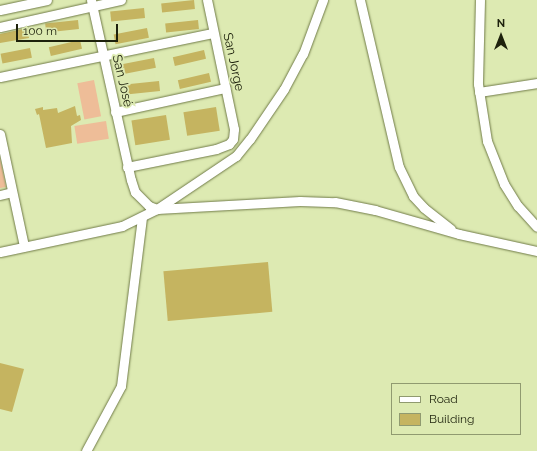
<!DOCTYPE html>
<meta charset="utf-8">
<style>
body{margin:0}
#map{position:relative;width:537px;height:451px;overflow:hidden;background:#ddeab2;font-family:Raleway,sans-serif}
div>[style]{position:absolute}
.green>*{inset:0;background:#eebd98;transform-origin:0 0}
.building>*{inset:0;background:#c5b460;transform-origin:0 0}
.roads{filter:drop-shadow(0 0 1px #707b48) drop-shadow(0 0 1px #707b48)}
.minor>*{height:9px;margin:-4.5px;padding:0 4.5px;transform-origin:4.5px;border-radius:4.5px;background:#fff}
span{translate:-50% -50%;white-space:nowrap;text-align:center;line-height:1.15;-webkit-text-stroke:3.5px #ddeab2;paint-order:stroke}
.street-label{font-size:13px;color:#1d210c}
.legend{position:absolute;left:391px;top:383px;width:130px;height:52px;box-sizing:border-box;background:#ddeab2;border:1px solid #909a70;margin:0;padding:5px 7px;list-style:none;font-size:12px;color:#1d210c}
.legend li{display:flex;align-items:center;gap:8px;height:20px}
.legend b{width:20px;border:1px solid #909a70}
.north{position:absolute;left:481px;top:16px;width:40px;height:40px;-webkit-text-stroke:3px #ddeab2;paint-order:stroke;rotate:0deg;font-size:11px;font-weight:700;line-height:16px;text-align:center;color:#1d210c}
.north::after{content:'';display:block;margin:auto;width:14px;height:18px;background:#1d210c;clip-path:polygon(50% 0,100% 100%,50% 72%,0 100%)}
.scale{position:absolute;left:16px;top:24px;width:102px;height:18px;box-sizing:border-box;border:2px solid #1d210c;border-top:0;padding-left:5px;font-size:12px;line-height:14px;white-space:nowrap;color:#1d210c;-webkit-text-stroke:3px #ddeab2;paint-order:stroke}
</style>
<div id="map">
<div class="green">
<i style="left:94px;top:80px;width:37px;height:17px;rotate:79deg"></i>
<i style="left:106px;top:121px;width:18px;height:32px;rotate:81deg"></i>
<i style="clip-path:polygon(0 158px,6px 187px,0 188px)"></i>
</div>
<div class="building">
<i style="left:194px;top:0;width:9px;height:33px;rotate:84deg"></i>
<i style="left:144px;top:8px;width:10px;height:34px;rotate:84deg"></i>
<i style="left:78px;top:20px;width:9px;height:33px;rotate:84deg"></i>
<i style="left:198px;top:20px;width:9px;height:33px;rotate:84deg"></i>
<i style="clip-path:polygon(28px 28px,29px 38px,0 43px,0 34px)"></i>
<i style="left:147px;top:28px;width:10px;height:34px;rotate:79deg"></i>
<i style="left:80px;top:40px;width:9px;height:32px;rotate:77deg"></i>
<i style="left:30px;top:48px;width:10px;height:30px;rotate:79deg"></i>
<i style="left:204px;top:50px;width:9px;height:32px;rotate:77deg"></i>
<i style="left:154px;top:58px;width:10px;height:34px;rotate:79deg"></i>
<i style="left:209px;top:73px;width:9px;height:32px;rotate:77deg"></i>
<i style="left:159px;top:81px;width:10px;height:34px;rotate:84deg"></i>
<i style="clip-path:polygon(75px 106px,77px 116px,80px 115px,81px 120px,71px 126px,72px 143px,46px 148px,39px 114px,37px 115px,35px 109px,43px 107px,43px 110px,57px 108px,58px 113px)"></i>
<i style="left:216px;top:107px;width:24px;height:33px;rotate:81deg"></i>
<i style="left:166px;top:115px;width:25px;height:35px;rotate:81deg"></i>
<i style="left:268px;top:262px;width:50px;height:105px;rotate:85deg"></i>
<i style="clip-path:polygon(0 363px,24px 369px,12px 412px,0 409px)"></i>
</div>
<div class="roads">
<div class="minor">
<i style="left:91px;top:0;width:184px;rotate:77.5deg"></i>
<i style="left:131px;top:180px;width:13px;rotate:72deg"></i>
<i style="left:135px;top:192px;width:20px;rotate:45deg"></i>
<i style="left:149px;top:206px;width:9px;rotate:21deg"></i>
<i style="left:157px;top:209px;width:143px;rotate:-3.2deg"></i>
<i style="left:300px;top:201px;width:35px;rotate:2deg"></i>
<i style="left:335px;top:202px;width:41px;rotate:11.3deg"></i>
<i style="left:375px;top:210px;width:87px;rotate:15.9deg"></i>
<i style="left:459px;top:234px;width:80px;rotate:12.3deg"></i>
<i style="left:360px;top:0;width:171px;rotate:76.9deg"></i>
<i style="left:399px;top:167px;width:32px;rotate:64deg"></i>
<i style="left:413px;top:196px;width:16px;rotate:47deg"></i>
<i style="left:424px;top:208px;width:34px;rotate:38deg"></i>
<i style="left:480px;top:0;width:84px;rotate:91.4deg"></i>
<i style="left:478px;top:84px;width:58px;rotate:81deg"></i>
<i style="left:487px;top:141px;width:46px;rotate:68.4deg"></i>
<i style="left:504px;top:184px;width:26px;rotate:58deg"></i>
<i style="left:518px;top:206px;width:28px;rotate:48deg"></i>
<i style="left:0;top:10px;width:48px;rotate:-12deg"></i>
<i style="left:0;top:27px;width:124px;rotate:-12.6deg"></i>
<i style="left:0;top:77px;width:217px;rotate:-11.7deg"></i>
<i style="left:479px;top:92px;width:59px;rotate:-8.8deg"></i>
<i style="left:115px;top:112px;width:113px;rotate:-12.3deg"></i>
<i style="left:0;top:134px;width:115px;rotate:77.9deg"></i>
<i style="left:127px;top:167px;width:91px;rotate:-11.4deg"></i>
<i style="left:216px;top:149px;width:14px;rotate:-21deg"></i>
<i style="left:229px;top:144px;width:6px;rotate:-51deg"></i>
<i style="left:233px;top:139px;width:10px;rotate:-84deg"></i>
<i style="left:234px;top:129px;width:132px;rotate:-101.8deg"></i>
<i style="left:0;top:195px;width:12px;rotate:-14deg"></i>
<i style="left:0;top:252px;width:125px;rotate:-12deg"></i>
<i style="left:122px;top:226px;width:39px;rotate:-26deg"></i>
<i style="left:157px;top:209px;width:95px;rotate:-33.9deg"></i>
<i style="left:236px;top:156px;width:22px;rotate:-51deg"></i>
<i style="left:250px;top:139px;width:60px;rotate:-55.8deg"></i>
<i style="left:284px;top:89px;width:40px;rotate:-62deg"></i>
<i style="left:303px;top:54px;width:58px;rotate:-69.7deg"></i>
<i style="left:86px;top:451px;width:74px;rotate:-61.7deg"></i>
<i style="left:121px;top:386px;width:170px;rotate:-82.9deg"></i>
</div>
</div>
<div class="street-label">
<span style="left:233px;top:62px;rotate:78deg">San Jorge</span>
<span style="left:122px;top:81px;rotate:77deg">San José</span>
</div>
<ul class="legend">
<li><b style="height:5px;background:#fff"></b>Road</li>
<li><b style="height:11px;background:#c5b460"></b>Building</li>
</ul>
<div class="north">N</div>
<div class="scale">100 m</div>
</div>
